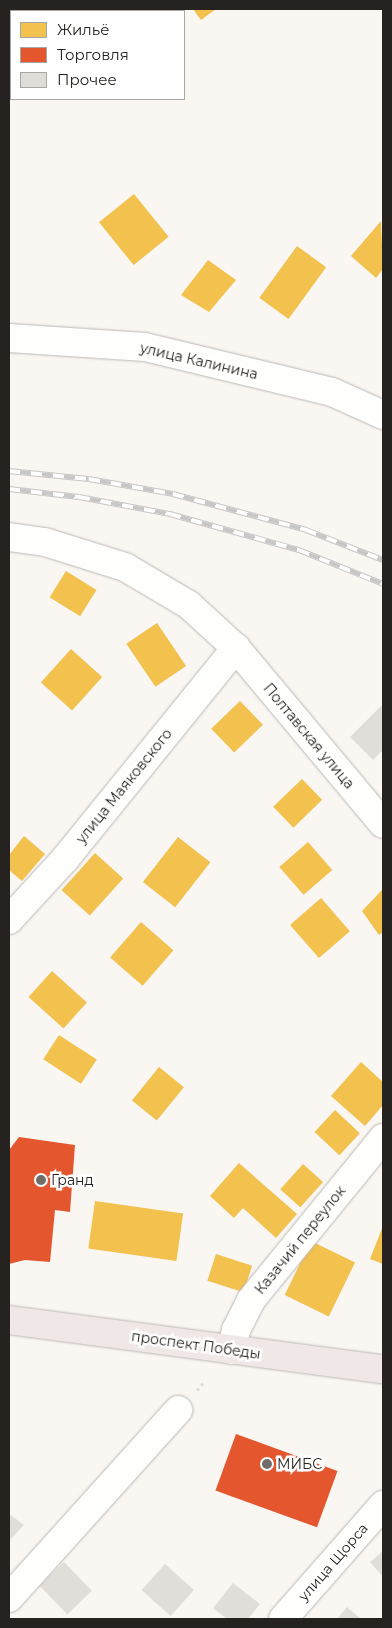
<!DOCTYPE html>
<meta charset="utf-8">
<style>
body{margin:0}
#map{position:relative;width:392px;height:1628px;overflow:hidden;background:#faf6f2;font-family:Montserrat,sans-serif}
div>[style]{position:absolute}
.homes>*{inset:0;background:#f2c14e;transform-origin:0 0}
.shops>*{inset:0;background:#e4572e;transform-origin:0 0}
.building>*{inset:0;background:#e1deda;transform-origin:0 0}
.path>*{height:3px;margin-top:-1.5px;transform-origin:0;background:repeating-linear-gradient(90deg,#dbdad9 0 2.5px,transparent 0 6.5px)}
.roads{filter:drop-shadow(0 0 1px #bbb8b5) drop-shadow(0 0 1px #bbb8b5)}
.minor>*{height:28px;margin:-14px;padding:0 14px;transform-origin:14px;border-radius:14px;background:#fefefd}
.major>*{height:28px;margin:-14px;padding:0 14px;transform-origin:14px;border-radius:14px;background:#efe8e6}
.rail>*{height:5.5px;margin-top:-2.75px;transform-origin:0;background:repeating-linear-gradient(90deg,#fff 0 11px,#c8c7c6 0 22px);box-sizing:border-box;border-block:1px solid #c8c7c6}
.dots>*{width:14px;height:14px;translate:-50% -50%;box-sizing:border-box;border:2px solid #fff;border-radius:50%}
span{translate:-50% -50%;white-space:nowrap;text-align:center;line-height:1.15;-webkit-text-stroke:5px #fff;paint-order:stroke}
.street-label{font-size:14px;color:#25221f}
.poi-label{font-size:14px;color:#25221f}
.left{translate:0 -50%;text-align:left}
.frame{position:absolute;inset:0;border:10px solid #25221f;pointer-events:none}
.legend{position:absolute;left:10px;top:10px;width:175px;height:90px;box-sizing:border-box;background:#fff;border:1px solid #a8a7a5;margin:0;padding:6px 9px;list-style:none;font-size:15px;color:#25221f}
.legend li{display:flex;align-items:center;gap:10px;height:25px}
.legend b{width:25px;border:1px solid #a8a7a5}
</style>
<div id="map">
<div class="homes">
<i style="left:43px;top:9px;width:54px;height:4px"></i>
<i style="clip-path:polygon(193px 9px,216px 9px,201px 20px)"></i>
<i style="left:134px;top:194px;width:55px;height:45px;rotate:51deg"></i>
<i style="clip-path:polygon(381px 221px,383px 269px,376px 278px,351px 256px)"></i>
<i style="left:297px;top:246px;width:36px;height:64px;rotate:36deg"></i>
<i style="clip-path:polygon(208px 260px,236px 280px,209px 312px,181px 295px)"></i>
<i style="left:66px;top:571px;width:36px;height:31px;rotate:32deg"></i>
<i style="left:157px;top:623px;width:52px;height:37px;rotate:56deg"></i>
<i style="left:71px;top:649px;width:42px;height:45px;rotate:42deg"></i>
<i style="left:240px;top:701px;width:33px;height:40px;rotate:46deg"></i>
<i style="left:302px;top:779px;width:29px;height:40px;rotate:46deg"></i>
<i style="clip-path:polygon(24px 836px,45px 854px,22px 881px,9px 870px,9px 855px)"></i>
<i style="left:178px;top:837px;width:41px;height:57px;rotate:38deg"></i>
<i style="left:308px;top:842px;width:37px;height:38px;rotate:49deg"></i>
<i style="left:95px;top:853px;width:38px;height:50px;rotate:42deg"></i>
<i style="clip-path:polygon(383px 889px,383px 932px,379px 935px,362px 911px)"></i>
<i style="left:321px;top:898px;width:44px;height:41px;rotate:49deg"></i>
<i style="left:141px;top:922px;width:43px;height:47px;rotate:41deg"></i>
<i style="left:52px;top:971px;width:47px;height:35px;rotate:42deg"></i>
<i style="left:59px;top:1035px;width:45px;height:29px;rotate:33deg"></i>
<i style="clip-path:polygon(361px 1062px,383px 1082px,383px 1105px,365px 1126px,331px 1096px)"></i>
<i style="left:159px;top:1067px;width:32px;height:43px;rotate:39deg"></i>
<i style="left:335px;top:1110px;width:34px;height:30px;rotate:43deg"></i>
<i style="clip-path:polygon(239px 1163px,297px 1214px,276px 1238px,243px 1208px,234px 1218px,210px 1196px)"></i>
<i style="left:303px;top:1164px;width:27px;height:34px;rotate:42deg"></i>
<i style="left:95px;top:1201px;width:89px;height:48px;rotate:8deg"></i>
<i style="clip-path:polygon(383px 1226px,383px 1264px,370px 1259px)"></i>
<i style="left:311px;top:1241px;width:49px;height:60px;rotate:26deg"></i>
<i style="left:216px;top:1254px;width:38px;height:28px;rotate:18deg"></i>
</div>
<div class="shops">
<i style="clip-path:polygon(19px 1137px,75px 1145px,70px 1212px,55px 1210px,50px 1262px,25px 1260px,9px 1264px,9px 1150px)"></i>
<i style="left:236px;top:1434px;width:108px;height:60px;rotate:20deg"></i>
</div>
<div class="building">
<i style="clip-path:polygon(383px 704px,383px 750px,373px 760px,350px 737px)"></i>
<i style="clip-path:polygon(9px 1514px,24px 1525px,9px 1541px)"></i>
<i style="clip-path:polygon(383px 1551px,383px 1577px,370px 1562px)"></i>
<i style="left:64px;top:1562px;width:40px;height:34px;rotate:46deg"></i>
<i style="left:165px;top:1564px;width:39px;height:35px;rotate:42deg"></i>
<i style="clip-path:polygon(233px 1583px,260px 1604px,248px 1619px,227px 1619px,213px 1608px)"></i>
<i style="clip-path:polygon(347px 1607px,361px 1619px,337px 1619px)"></i>
</div>
<div class="path">
<i style="left:197px;top:1390px;width:9px;rotate:-49deg"></i>
</div>
<div class="roads">
<div class="minor">
<i style="left:9px;top:338px;width:136px;rotate:3.8deg"></i>
<i style="left:145px;top:347px;width:192px;rotate:13.5deg"></i>
<i style="left:332px;top:392px;width:56px;rotate:24.3deg"></i>
<i style="left:9px;top:537px;width:36px;rotate:8deg"></i>
<i style="left:45px;top:542px;width:84px;rotate:17.4deg"></i>
<i style="left:125px;top:567px;width:74px;rotate:30.7deg"></i>
<i style="left:189px;top:605px;width:64px;rotate:42.5deg"></i>
<i style="left:236px;top:648px;width:229px;rotate:50.1deg"></i>
<i style="left:9px;top:920px;width:83px;rotate:-47.4deg"></i>
<i style="left:65px;top:859px;width:272px;rotate:-51deg"></i>
<i style="left:232px;top:1350px;width:20px;rotate:-79deg"></i>
<i style="left:236px;top:1330px;width:34px;rotate:-63deg"></i>
<i style="left:251px;top:1300px;width:209px;rotate:-50.8deg"></i>
<i style="left:9px;top:1598px;width:253px;rotate:-48deg"></i>
<i style="left:283px;top:1619px;width:152px;rotate:-48.7deg"></i>
</div>
<div class="major">
<i style="left:9px;top:1320px;width:377px;rotate:7.5deg"></i>
</div>
</div>
<div class="rail">
<i style="left:9px;top:471px;width:80px;rotate:5.7deg"></i>
<i style="left:89px;top:479px;width:85px;rotate:10.1deg"></i>
<i style="left:173px;top:494px;width:138px;rotate:15.1deg"></i>
<i style="left:306px;top:530px;width:83px;rotate:21.3deg"></i>
<i style="left:9px;top:489px;width:70px;rotate:6.5deg"></i>
<i style="left:79px;top:497px;width:93px;rotate:10.6deg"></i>
<i style="left:170px;top:514px;width:134px;rotate:15.6deg"></i>
<i style="left:299px;top:550px;width:91px;rotate:22deg"></i>
</div>
<div class="dots">
<i style="left:41px;top:1180px;background:#706c69"></i>
<i style="left:267px;top:1464px;background:#706c69"></i>
</div>
<div class="street-label">
<span style="left:199px;top:361px;rotate:13deg">улица Калинина</span>
<span style="left:309px;top:736px;rotate:50deg">Полтавская улица</span>
<span style="left:124px;top:786px;rotate:-51deg">улица Маяковского</span>
<span style="left:300px;top:1240px;rotate:-51deg">Казачий переулок</span>
<span style="left:196px;top:1345px;rotate:8deg">проспект Победы</span>
<span style="left:333px;top:1562px;rotate:-49deg">улица Щорса</span>
</div>
<div class="poi-label">
<span class="left" style="left:51px;top:1180px">Гранд</span>
<span class="left" style="left:277px;top:1464px">МИБС</span>
</div>
<div class="frame"></div>
<ul class="legend">
<li><b style="height:14px;background:#f2c14e"></b>Жильё</li>
<li><b style="height:14px;background:#e4572e"></b>Торговля</li>
<li><b style="height:14px;background:#e1deda"></b>Прочее</li>
</ul>
</div>
